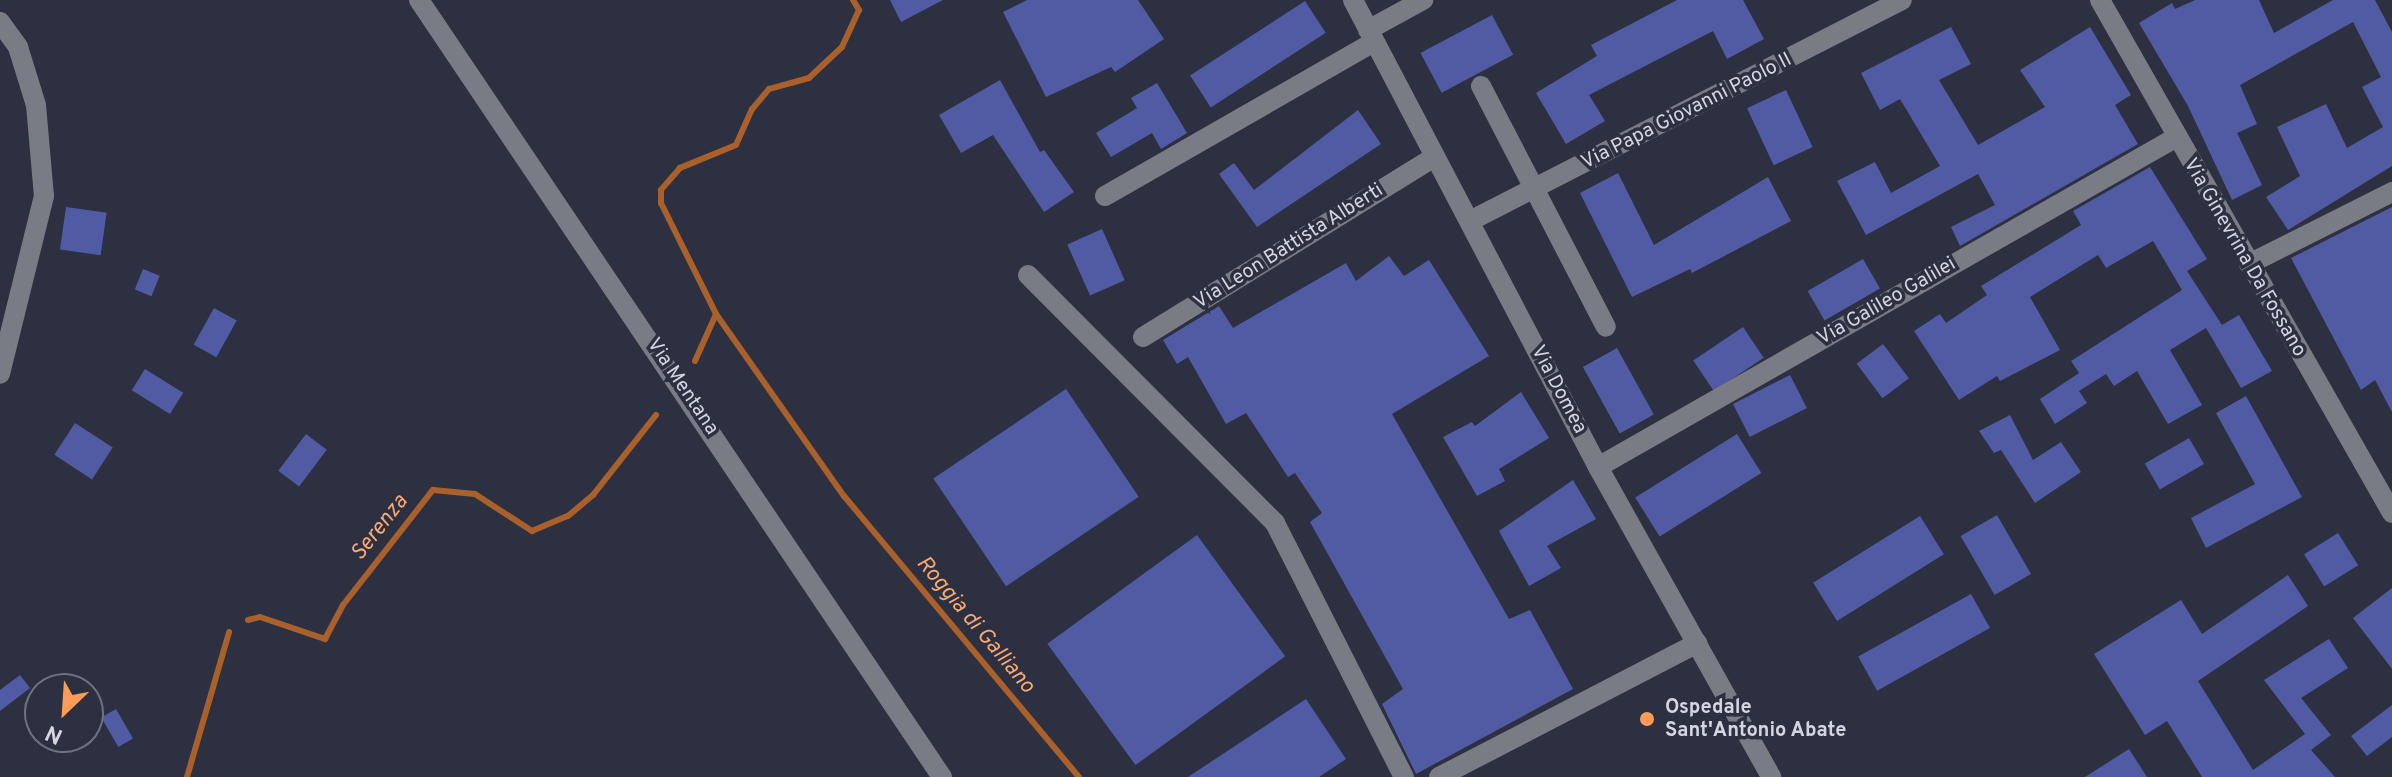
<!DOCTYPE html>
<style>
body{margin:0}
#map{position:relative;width:2392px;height:777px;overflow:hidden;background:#2c3041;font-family:Overpass,sans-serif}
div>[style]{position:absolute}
.stream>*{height:6px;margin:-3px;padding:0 3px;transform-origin:3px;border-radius:3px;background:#a9602a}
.building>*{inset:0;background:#505ba4;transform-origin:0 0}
.minor>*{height:20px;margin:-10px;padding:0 10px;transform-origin:10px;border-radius:10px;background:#7a7c85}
.dots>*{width:22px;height:22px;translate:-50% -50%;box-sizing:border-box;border:4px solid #2c3041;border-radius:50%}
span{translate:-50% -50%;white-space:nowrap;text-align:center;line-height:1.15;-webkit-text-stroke:7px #2c3041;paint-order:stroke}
.street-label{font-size:20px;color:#d3d5e1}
.poi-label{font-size:20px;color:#d3d5e1;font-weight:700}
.left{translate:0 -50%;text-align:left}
.water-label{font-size:22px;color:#f9a974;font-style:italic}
.north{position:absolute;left:24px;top:673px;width:80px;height:80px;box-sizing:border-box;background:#2c3041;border:2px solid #6f7281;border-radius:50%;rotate:205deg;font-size:22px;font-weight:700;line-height:32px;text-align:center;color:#d3d5e1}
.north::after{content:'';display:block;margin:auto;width:28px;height:36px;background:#fe9c57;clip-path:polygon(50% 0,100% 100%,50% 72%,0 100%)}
</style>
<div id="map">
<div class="stream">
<i style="left:853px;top:0;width:12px;rotate:59deg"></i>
<i style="left:859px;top:10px;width:41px;rotate:114.7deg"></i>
<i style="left:842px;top:47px;width:45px;rotate:136.8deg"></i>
<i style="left:809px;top:78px;width:41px;rotate:164.6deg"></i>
<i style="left:769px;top:89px;width:26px;rotate:130deg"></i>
<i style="left:752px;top:109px;width:39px;rotate:114deg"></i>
<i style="left:736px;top:145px;width:61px;rotate:157.7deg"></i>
<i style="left:680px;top:168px;width:29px;rotate:131deg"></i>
<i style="left:661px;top:190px;width:13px;rotate:90deg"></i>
<i style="left:661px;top:203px;width:124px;rotate:63.6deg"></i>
<i style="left:716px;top:314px;width:223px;rotate:54.9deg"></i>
<i style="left:844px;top:496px;width:366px;rotate:50.1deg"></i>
<i style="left:695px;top:361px;width:51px;rotate:-65.9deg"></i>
<i style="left:248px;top:620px;width:12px;rotate:-14deg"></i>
<i style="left:260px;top:617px;width:69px;rotate:18.7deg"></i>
<i style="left:325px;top:639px;width:38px;rotate:-62deg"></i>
<i style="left:343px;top:605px;width:146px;rotate:-52deg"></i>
<i style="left:433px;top:490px;width:42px;rotate:5.4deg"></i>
<i style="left:475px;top:494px;width:68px;rotate:33deg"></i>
<i style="left:532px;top:531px;width:39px;rotate:-23deg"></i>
<i style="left:568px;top:516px;width:33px;rotate:-40deg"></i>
<i style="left:593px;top:495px;width:102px;rotate:-51.8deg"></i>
<i style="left:187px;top:777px;width:151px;rotate:-73.8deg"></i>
</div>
<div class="building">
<i style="clip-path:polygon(890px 0,943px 0,901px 22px)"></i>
<i style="clip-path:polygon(1027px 0,1138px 0,1164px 39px,1115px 72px,1111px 67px,1046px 97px,1003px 12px)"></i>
<i style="clip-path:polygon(1677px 0,1743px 0,1764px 39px,1727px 59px,1713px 31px,1589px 95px,1605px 121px,1566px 144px,1536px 93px,1597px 56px,1591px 45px)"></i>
<i style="clip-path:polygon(2195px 0,2259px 0,2274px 33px,2333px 0,2375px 0,2392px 32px,2392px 166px,2288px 230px,2266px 197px,2300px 176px,2277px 127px,2326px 104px,2347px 148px,2383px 127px,2362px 87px,2381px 77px,2353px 22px,2240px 85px,2257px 124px,2237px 133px,2262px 185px,2232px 200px,2188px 106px,2139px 23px,2172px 3px,2175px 9px)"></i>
<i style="left:1305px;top:1px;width:38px;height:137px;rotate:57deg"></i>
<i style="left:1492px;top:15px;width:45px;height:81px;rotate:62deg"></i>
<i style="clip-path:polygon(1951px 27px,1971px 64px,1939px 80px,1978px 145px,2045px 107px,2020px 70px,2090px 27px,2131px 95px,2115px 105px,2138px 144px,1960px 246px,1951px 227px,1995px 205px,1978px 174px,1866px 235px,1837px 181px,1875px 162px,1891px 193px,1940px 166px,1900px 99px,1880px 110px,1861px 73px)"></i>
<i style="clip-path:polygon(1000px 80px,1040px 152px,1044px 150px,1074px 192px,1044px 212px,993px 135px,961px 153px,939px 115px)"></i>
<i style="clip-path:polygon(1157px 83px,1187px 133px,1161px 149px,1152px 133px,1111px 157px,1096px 133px,1137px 108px,1131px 98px)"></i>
<i style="left:1786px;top:90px;width:63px;height:43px;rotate:65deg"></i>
<i style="clip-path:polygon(1358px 110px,1381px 144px,1257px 227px,1219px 174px,1234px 163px,1254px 190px)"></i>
<i style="clip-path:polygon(2150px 167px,2207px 259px,2187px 271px,2222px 325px,2239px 315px,2272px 371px,2241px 388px,2206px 328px,2170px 350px,2202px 405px,2168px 424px,2137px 371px,2114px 386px,2106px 374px,2079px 391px,2087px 403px,2055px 424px,2040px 399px,2079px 373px,2071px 361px,2182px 290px,2153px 241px,2106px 268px,2098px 255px,2030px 297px,2060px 350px,2000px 381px,1997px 376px,1959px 400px,1914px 331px,1940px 314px,1946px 323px,1987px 295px,1981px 286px,2081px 225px,2073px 211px)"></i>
<i style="clip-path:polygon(1618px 173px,1654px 245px,1768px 177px,1791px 221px,1692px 273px,1690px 269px,1632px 297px,1580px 193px)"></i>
<i style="left:66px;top:207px;width:41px;height:43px;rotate:8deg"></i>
<i style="clip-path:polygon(2392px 207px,2392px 412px,2375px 380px,2361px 390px,2291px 258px)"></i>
<i style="left:1102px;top:229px;width:56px;height:38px;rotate:66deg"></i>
<i style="clip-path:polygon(1389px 256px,1404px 276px,1429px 260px,1489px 356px,1392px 414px,1509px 619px,1530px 610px,1573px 689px,1416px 774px,1382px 704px,1403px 689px,1310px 522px,1322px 513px,1295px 473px,1288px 477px,1246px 413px,1226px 424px,1188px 357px,1177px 364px,1163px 340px,1219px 306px,1233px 328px,1346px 263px,1356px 281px)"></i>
<i style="left:1863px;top:259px;width:34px;height:64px;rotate:60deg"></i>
<i style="left:143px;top:269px;width:18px;height:22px;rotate:22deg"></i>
<i style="left:214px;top:308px;width:26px;height:42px;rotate:29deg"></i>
<i style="left:1743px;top:327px;width:37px;height:60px;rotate:56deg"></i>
<i style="left:1883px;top:344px;width:43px;height:33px;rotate:53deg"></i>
<i style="left:1617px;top:348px;width:76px;height:39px;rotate:61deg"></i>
<i style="left:145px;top:369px;width:45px;height:25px;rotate:32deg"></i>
<i style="left:1790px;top:375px;width:37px;height:64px;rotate:63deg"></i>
<i style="left:1066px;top:389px;width:130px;height:160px;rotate:56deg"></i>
<i style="clip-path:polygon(1521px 392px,1549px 438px,1499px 469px,1505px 481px,1477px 496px,1443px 437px,1472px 422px,1475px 426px)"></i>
<i style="clip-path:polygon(2246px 396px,2302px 497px,2206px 548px,2191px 518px,2255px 484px,2216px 413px)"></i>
<i style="clip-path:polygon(2010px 415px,2033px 460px,2061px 442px,2081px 472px,2035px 503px,2001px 450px,1994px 453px,1979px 431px)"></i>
<i style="left:75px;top:423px;width:45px;height:38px;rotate:33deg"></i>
<i style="left:306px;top:434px;width:26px;height:46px;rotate:37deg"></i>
<i style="left:1737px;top:434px;width:46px;height:120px;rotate:58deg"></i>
<i style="left:2189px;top:438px;width:30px;height:51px;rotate:60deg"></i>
<i style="clip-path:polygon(1573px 480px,1596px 519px,1547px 546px,1561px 568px,1529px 586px,1499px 531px)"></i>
<i style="left:1997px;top:515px;width:68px;height:42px;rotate:60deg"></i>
<i style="left:1920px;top:516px;width:45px;height:126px;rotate:58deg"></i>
<i style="left:2338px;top:533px;width:38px;height:40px;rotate:58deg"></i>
<i style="left:1197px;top:535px;width:150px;height:185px;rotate:54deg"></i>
<i style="clip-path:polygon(2288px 575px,2308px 606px,2198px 681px,2253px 770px,2305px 734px,2264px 680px,2329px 639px,2348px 668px,2301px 698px,2331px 735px,2311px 750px,2335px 777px,2202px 777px,2167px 721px,2145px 735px,2094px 654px,2181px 600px,2202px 634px)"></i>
<i style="clip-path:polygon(2392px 588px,2392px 669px,2353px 618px)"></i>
<i style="left:1971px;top:594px;width:39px;height:129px;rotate:61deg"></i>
<i style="clip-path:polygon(20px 675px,30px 688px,0 711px,0 690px)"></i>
<i style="clip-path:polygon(1306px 699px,1346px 759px,1319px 777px,1188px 777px)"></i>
<i style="clip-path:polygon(2392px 705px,2392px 737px,2367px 756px,2351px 736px)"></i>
<i style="left:116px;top:709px;width:34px;height:17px;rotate:60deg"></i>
<i style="clip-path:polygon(2129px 749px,2147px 777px,2085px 777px)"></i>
</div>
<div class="minor">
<i style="left:419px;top:0;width:937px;rotate:56.06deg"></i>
<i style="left:1353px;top:0;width:527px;rotate:62.32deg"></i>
<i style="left:1598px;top:467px;width:355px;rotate:60.8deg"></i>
<i style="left:2100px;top:0;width:590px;rotate:60.35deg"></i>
<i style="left:0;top:22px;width:31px;rotate:54deg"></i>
<i style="left:18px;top:47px;width:61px;rotate:72.8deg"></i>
<i style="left:36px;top:105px;width:91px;rotate:85deg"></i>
<i style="left:44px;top:196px;width:183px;rotate:103.9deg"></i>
<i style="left:1368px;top:30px;width:63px;rotate:-28.6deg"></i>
<i style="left:1481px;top:86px;width:271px;rotate:62.6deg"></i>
<i style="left:1105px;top:196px;width:310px;rotate:-29.8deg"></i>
<i style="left:1470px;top:221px;width:485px;rotate:-27.1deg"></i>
<i style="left:2249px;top:264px;width:160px;rotate:-26.7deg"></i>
<i style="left:1028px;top:275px;width:350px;rotate:45.1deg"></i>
<i style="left:1275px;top:523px;width:285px;rotate:63.1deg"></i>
<i style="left:1143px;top:337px;width:343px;rotate:-31.7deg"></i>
<i style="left:1598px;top:467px;width:664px;rotate:-29.69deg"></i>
<i style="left:1439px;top:777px;width:291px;rotate:-27.4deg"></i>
</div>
<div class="dots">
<i style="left:1647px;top:719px;background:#fe9c57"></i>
</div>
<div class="street-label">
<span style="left:1687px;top:112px;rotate:-27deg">Via Papa Giovanni Paolo II</span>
<span style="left:1289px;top:247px;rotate:-32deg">Via Leon Battista Alberti</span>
<span style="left:2244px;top:258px;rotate:60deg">Via Ginevrina Da Fossano</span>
<span style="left:1887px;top:302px;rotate:-30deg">Via Galileo Galilei</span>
<span style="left:682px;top:387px;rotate:56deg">Via Mentana</span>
<span style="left:1558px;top:390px;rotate:62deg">Via Domea</span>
</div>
<div class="poi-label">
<span class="left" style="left:1665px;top:720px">Ospedale<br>Sant'Antonio Abate</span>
</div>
<div class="water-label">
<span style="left:380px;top:528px;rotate:-52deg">Serenza</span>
<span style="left:975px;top:625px;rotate:50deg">Roggia di Galliano</span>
</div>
<div class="north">N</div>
</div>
